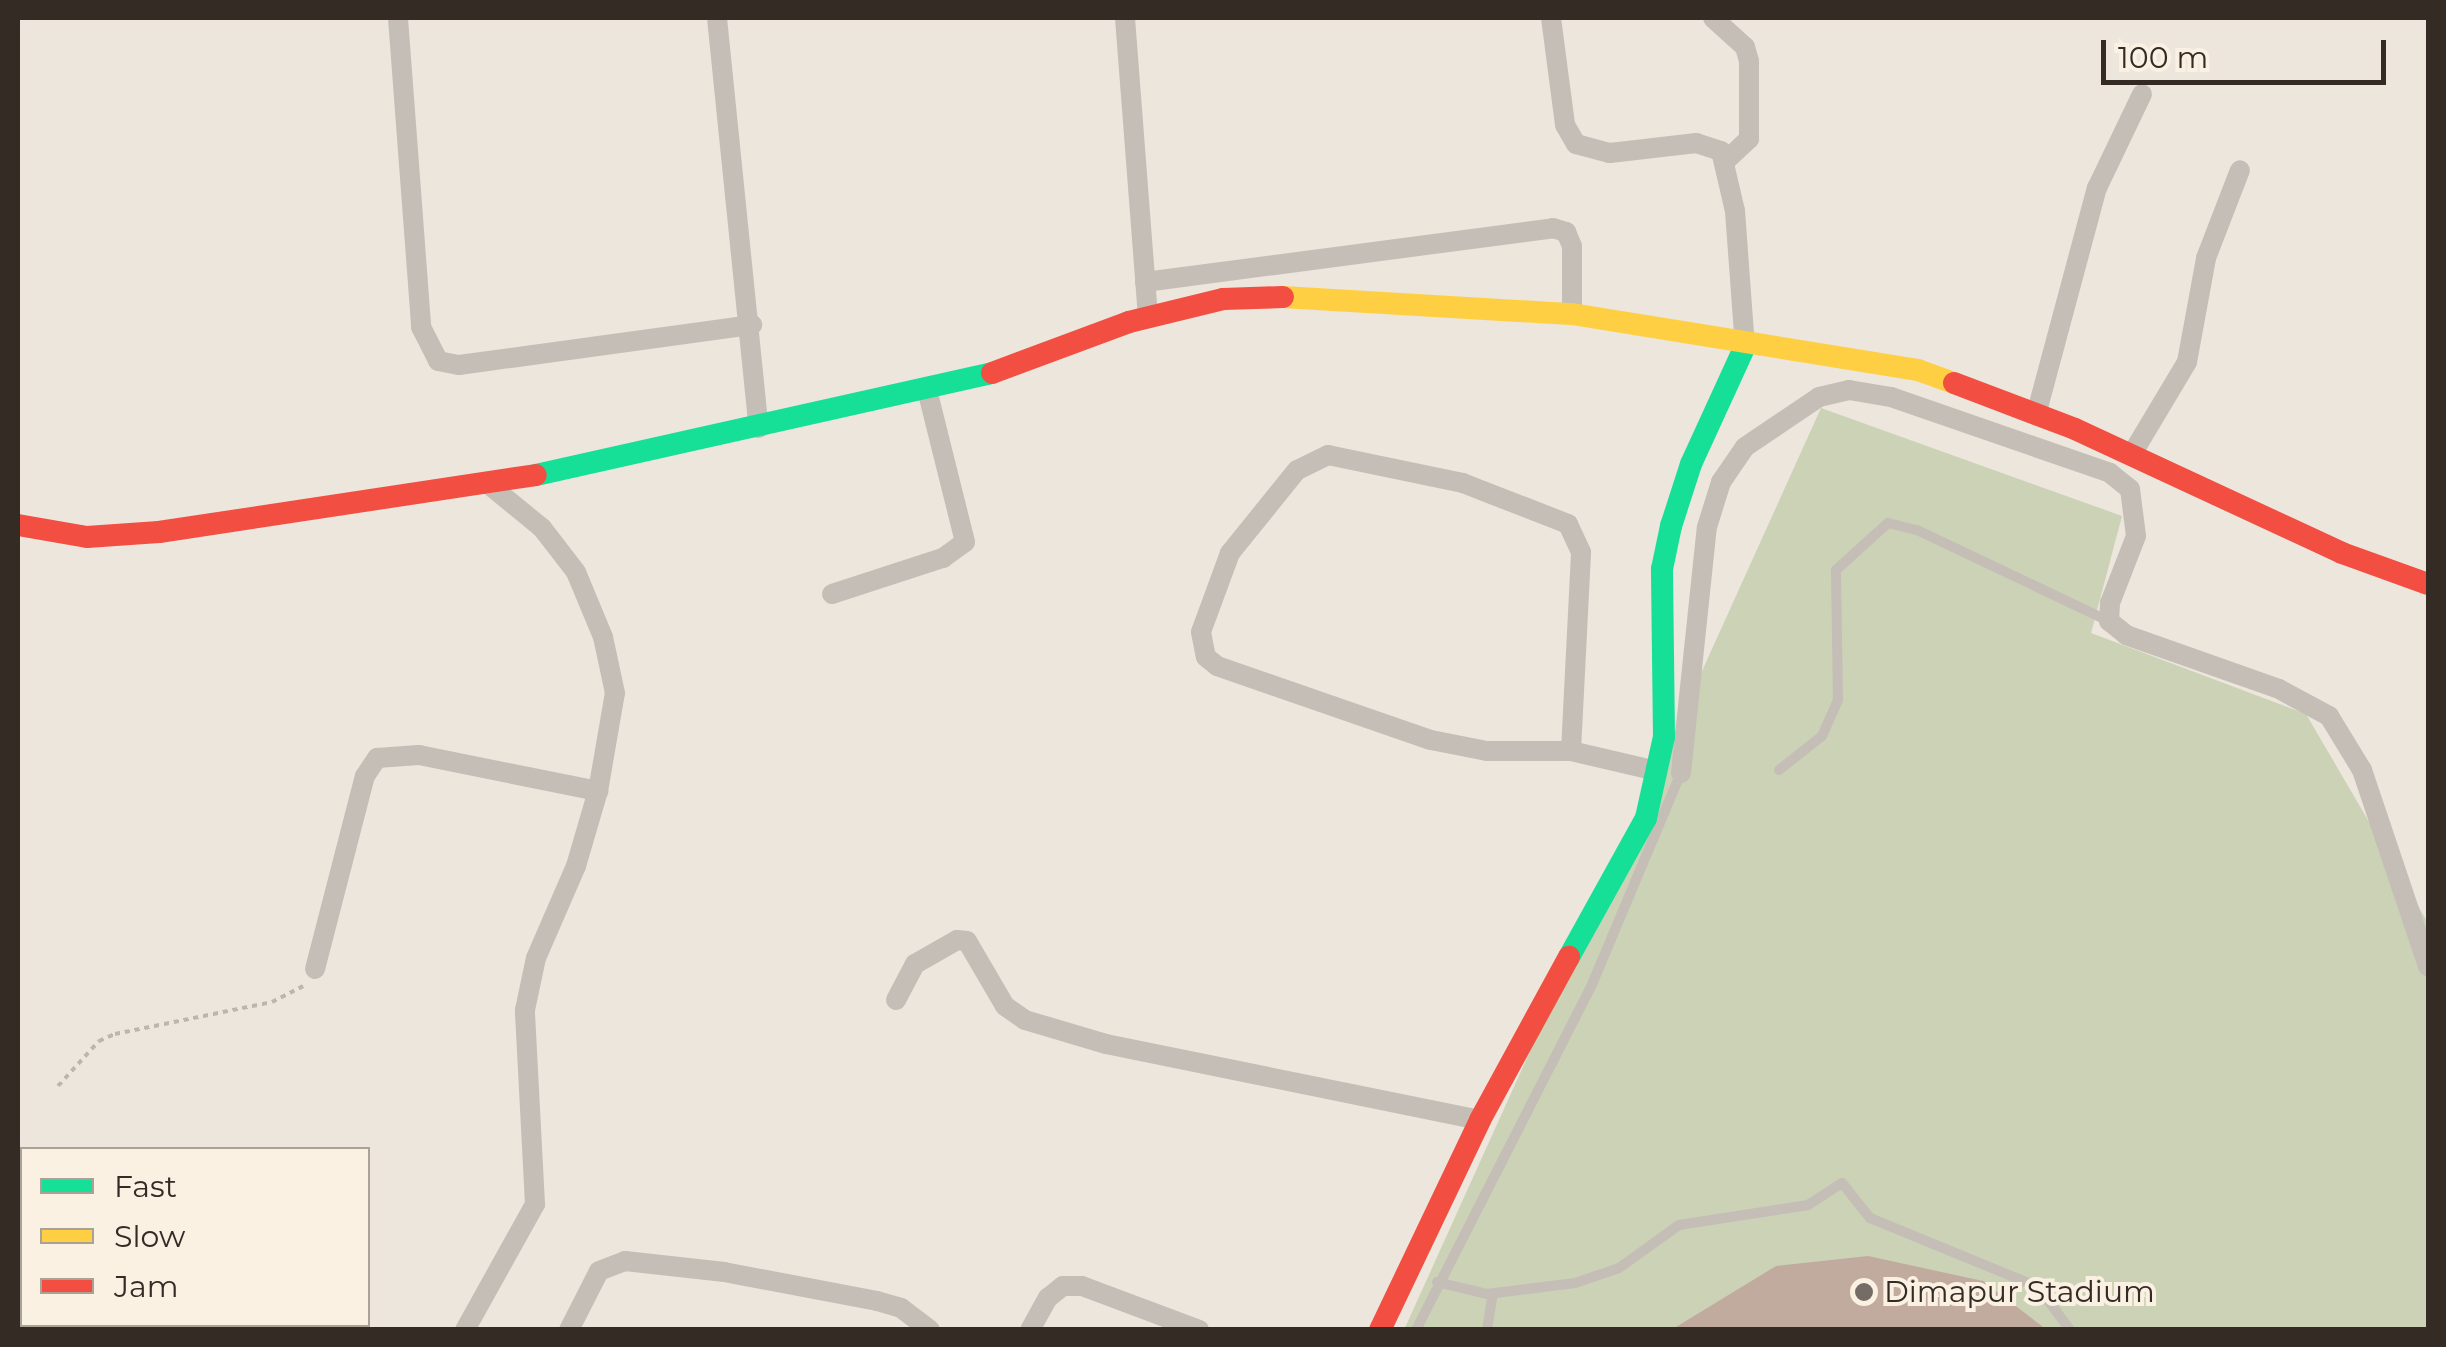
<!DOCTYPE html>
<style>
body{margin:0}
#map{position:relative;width:2446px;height:1347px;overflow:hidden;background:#ece6dd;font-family:Montserrat,sans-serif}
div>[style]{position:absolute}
.green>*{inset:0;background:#cbd2b6}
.building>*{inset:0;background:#c1ab9e}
.path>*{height:4px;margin-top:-2px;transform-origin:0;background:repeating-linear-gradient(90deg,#bdb6af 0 5px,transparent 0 10px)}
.lane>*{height:10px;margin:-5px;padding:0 5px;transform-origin:5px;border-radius:5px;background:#c4beb7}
.street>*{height:20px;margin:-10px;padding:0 10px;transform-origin:10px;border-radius:10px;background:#c4beb7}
.fast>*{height:22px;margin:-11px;padding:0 11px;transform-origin:11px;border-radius:11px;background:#16e098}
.slow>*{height:22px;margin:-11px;padding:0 11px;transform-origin:11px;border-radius:11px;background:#ffcf43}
.jam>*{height:22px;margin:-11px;padding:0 11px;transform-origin:11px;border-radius:11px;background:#f24e42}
.dots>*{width:28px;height:28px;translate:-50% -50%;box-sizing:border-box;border:5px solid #faf1e3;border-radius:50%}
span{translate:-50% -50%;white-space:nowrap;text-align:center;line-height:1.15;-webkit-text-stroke:8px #faf1e3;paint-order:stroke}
.poi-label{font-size:30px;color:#352b25}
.left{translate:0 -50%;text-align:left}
.frame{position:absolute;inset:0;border:20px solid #352b25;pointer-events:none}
.legend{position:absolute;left:20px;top:1147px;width:350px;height:180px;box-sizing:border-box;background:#faf1e3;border:2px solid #aba297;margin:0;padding:12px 18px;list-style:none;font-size:30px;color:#352b25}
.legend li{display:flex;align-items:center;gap:20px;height:50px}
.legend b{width:50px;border:2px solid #aba297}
.scale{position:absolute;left:2101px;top:40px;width:285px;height:45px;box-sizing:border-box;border:5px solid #352b25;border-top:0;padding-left:12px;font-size:30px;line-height:35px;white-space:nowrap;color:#352b25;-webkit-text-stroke:8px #faf1e3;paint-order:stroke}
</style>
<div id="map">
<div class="green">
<i style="clip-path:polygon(1821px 408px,2122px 516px,2091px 633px,2306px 714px,2428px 923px,2428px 1329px,1404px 1330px)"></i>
</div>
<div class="building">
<i style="clip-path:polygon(1868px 1256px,1983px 1281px,2047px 1330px,1671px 1330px,1776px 1266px)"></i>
</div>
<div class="path">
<i style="left:58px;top:1086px;width:61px;rotate:-47.7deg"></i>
<i style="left:99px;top:1041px;width:17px;rotate:-24deg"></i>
<i style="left:115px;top:1034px;width:160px;rotate:-11.5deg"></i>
<i style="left:272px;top:1002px;width:36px;rotate:-27deg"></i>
</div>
<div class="lane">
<i style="left:1779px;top:770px;width:55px;rotate:-38.3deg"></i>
<i style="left:1822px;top:736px;width:39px;rotate:-66deg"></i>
<i style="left:1838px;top:700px;width:130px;rotate:-90.9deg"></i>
<i style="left:1836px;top:570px;width:70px;rotate:-42.1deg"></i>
<i style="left:1888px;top:523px;width:30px;rotate:14deg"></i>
<i style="left:1917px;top:530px;width:212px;rotate:25.4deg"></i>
<i style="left:1437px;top:1282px;width:51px;rotate:13.5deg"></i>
<i style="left:1487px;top:1294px;width:89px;rotate:-7.1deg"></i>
<i style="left:1575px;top:1283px;width:46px;rotate:-18.8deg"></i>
<i style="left:1619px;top:1268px;width:74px;rotate:-35.6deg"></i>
<i style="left:1679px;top:1225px;width:131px;rotate:-8.8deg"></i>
<i style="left:1808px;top:1205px;width:40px;rotate:-32.9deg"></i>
<i style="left:1842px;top:1183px;width:45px;rotate:51.3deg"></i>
<i style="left:1870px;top:1218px;width:182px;rotate:22.3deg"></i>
<i style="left:2038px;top:1287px;width:54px;rotate:53.3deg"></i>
<i style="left:1416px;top:1330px;width:390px;rotate:-63deg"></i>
<i style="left:1593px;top:982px;width:227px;rotate:-67.2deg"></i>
<i style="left:1487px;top:1330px;width:37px;rotate:-81deg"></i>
</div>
<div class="street">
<i style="left:398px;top:18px;width:310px;rotate:85.7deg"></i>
<i style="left:421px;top:327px;width:38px;rotate:63deg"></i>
<i style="left:438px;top:361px;width:21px;rotate:11deg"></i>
<i style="left:459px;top:365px;width:296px;rotate:-7.8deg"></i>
<i style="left:717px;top:18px;width:412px;rotate:84.2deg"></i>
<i style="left:1125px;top:18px;width:300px;rotate:85.6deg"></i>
<i style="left:1551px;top:18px;width:108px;rotate:82.5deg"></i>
<i style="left:1565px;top:125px;width:22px;rotate:60deg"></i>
<i style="left:1576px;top:144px;width:35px;rotate:15deg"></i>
<i style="left:1610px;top:153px;width:87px;rotate:-6.6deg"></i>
<i style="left:1696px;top:143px;width:26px;rotate:18deg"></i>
<i style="left:1721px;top:151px;width:62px;rotate:76.9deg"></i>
<i style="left:1735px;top:211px;width:135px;rotate:85.8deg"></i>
<i style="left:1713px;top:18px;width:43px;rotate:42.2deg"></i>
<i style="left:1745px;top:47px;width:15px;rotate:74deg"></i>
<i style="left:1749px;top:61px;width:78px;rotate:90deg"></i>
<i style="left:1749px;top:139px;width:33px;rotate:137deg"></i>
<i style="left:1145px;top:282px;width:412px;rotate:-7.5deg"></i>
<i style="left:1553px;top:228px;width:14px;rotate:17deg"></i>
<i style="left:1566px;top:232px;width:15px;rotate:67deg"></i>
<i style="left:1572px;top:246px;width:68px;rotate:90deg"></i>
<i style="left:2036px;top:415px;width:235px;rotate:-75deg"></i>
<i style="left:2097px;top:188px;width:104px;rotate:-64.4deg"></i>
<i style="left:2132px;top:454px;width:107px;rotate:-59.1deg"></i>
<i style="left:2187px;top:362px;width:106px;rotate:-79.6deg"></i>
<i style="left:2206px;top:258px;width:94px;rotate:-68.9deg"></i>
<i style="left:832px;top:594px;width:117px;rotate:-18deg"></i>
<i style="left:943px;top:558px;width:27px;rotate:-36deg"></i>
<i style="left:965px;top:542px;width:157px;rotate:-104deg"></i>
<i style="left:1571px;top:751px;width:199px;rotate:-87.1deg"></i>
<i style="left:1581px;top:552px;width:31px;rotate:-115deg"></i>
<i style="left:1568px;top:524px;width:113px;rotate:-158.7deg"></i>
<i style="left:1463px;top:483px;width:138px;rotate:-168.3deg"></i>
<i style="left:1328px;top:455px;width:34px;rotate:154deg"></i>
<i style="left:1297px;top:470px;width:107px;rotate:128.9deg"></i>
<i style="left:1230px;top:553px;width:84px;rotate:110.2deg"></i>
<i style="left:1201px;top:632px;width:25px;rotate:79deg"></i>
<i style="left:1206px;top:657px;width:14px;rotate:39deg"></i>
<i style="left:1217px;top:666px;width:226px;rotate:19.1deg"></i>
<i style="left:1431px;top:740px;width:57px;rotate:11.1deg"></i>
<i style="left:1487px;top:751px;width:84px"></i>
<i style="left:1571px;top:751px;width:88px;rotate:13.1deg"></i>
<i style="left:1681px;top:773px;width:247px;rotate:-84deg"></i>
<i style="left:1707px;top:527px;width:47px;rotate:-72.7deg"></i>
<i style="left:1721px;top:482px;width:42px;rotate:-55.6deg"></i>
<i style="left:1745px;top:447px;width:89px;rotate:-34deg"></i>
<i style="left:1819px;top:397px;width:31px;rotate:-13deg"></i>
<i style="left:1849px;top:390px;width:43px;rotate:9.5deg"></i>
<i style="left:1891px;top:397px;width:232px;rotate:19.1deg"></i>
<i style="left:2110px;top:473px;width:26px;rotate:39deg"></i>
<i style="left:2130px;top:489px;width:47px;rotate:82.7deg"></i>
<i style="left:2136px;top:536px;width:72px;rotate:111.2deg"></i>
<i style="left:2110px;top:603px;width:18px;rotate:93deg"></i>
<i style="left:2109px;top:621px;width:22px;rotate:39deg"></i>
<i style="left:2126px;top:635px;width:162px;rotate:19.4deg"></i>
<i style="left:2279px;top:689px;width:57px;rotate:28.4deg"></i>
<i style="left:2329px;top:716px;width:63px;rotate:58.6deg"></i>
<i style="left:2362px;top:770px;width:207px;rotate:71.4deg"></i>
<i style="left:315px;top:969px;width:199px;rotate:-75.5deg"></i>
<i style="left:365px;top:776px;width:22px;rotate:-56deg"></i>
<i style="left:377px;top:758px;width:42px;rotate:-4.1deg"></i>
<i style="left:419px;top:755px;width:183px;rotate:11.4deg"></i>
<i style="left:896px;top:1000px;width:41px;rotate:-62.2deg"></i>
<i style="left:915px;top:964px;width:48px;rotate:-29.7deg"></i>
<i style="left:957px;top:940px;width:10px;rotate:6deg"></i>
<i style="left:967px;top:941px;width:75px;rotate:59.7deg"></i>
<i style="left:1005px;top:1006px;width:24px;rotate:35deg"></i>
<i style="left:1025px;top:1020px;width:84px;rotate:16.5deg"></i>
<i style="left:1106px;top:1044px;width:382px;rotate:11.5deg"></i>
<i style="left:18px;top:1218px;width:8px;rotate:-60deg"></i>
<i style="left:206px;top:1324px;width:10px;rotate:37deg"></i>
<i style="left:465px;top:1330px;width:144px;rotate:-60.9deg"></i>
<i style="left:535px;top:1204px;width:194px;rotate:-93deg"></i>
<i style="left:525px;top:1010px;width:53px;rotate:-78.1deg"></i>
<i style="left:536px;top:958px;width:100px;rotate:-66.5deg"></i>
<i style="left:576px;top:866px;width:78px;rotate:-73.7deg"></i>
<i style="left:598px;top:791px;width:99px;rotate:-80.2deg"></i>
<i style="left:615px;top:693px;width:57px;rotate:-102.1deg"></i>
<i style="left:603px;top:637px;width:70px;rotate:-112.6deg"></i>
<i style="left:576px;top:572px;width:56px;rotate:-127.7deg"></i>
<i style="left:542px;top:528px;width:71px;rotate:-140.7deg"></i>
<i style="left:569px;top:1330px;width:66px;rotate:-63deg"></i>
<i style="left:599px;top:1271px;width:28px;rotate:-21deg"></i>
<i style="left:625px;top:1261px;width:100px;rotate:6.3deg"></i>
<i style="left:724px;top:1272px;width:156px;rotate:10.7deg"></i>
<i style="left:877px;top:1301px;width:25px;rotate:16deg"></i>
<i style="left:901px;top:1308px;width:36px;rotate:37deg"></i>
<i style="left:1030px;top:1330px;width:37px;rotate:-61deg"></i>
<i style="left:1048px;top:1298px;width:19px;rotate:-39deg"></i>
<i style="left:1063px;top:1286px;width:19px"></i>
<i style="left:1082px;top:1286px;width:125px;rotate:20.6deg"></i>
</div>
<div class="fast">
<i style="left:536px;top:475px;width:467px;rotate:-12.6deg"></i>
<i style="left:1569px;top:957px;width:159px;rotate:-61deg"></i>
<i style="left:1646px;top:818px;width:83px;rotate:-77.5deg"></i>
<i style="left:1664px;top:737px;width:168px;rotate:-90.7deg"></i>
<i style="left:1662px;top:569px;width:44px;rotate:-78.2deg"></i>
<i style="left:1671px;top:526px;width:65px;rotate:-72.1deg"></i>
<i style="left:1691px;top:464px;width:130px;rotate:-65.4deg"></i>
</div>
<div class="slow">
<i style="left:1283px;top:297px;width:289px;rotate:3.4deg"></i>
<i style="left:1572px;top:314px;width:351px;rotate:9.2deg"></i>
<i style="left:1918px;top:370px;width:38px;rotate:20deg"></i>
</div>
<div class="jam">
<i style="left:992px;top:373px;width:146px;rotate:-20.4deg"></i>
<i style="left:1129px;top:322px;width:97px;rotate:-13.7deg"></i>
<i style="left:1223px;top:299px;width:60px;rotate:-1.9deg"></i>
<i style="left:1954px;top:383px;width:129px;rotate:20.8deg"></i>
<i style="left:2075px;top:429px;width:294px;rotate:24.9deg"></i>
<i style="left:2342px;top:553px;width:91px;rotate:19.8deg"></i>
<i style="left:18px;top:525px;width:70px;rotate:9.9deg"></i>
<i style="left:87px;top:537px;width:72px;rotate:-4deg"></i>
<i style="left:159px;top:532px;width:381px;rotate:-8.6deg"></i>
<i style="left:1380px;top:1330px;width:233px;rotate:-64.5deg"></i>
<i style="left:1480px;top:1120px;width:186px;rotate:-61.4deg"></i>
</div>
<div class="dots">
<i style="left:1864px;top:1292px;background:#756c65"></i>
</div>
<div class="poi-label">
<span class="left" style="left:1884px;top:1292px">Dimapur Stadium</span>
</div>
<div class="frame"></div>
<ul class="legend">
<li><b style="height:12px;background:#16e098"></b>Fast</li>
<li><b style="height:12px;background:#ffcf43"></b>Slow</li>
<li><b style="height:12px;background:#f24e42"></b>Jam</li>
</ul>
<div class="scale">100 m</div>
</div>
